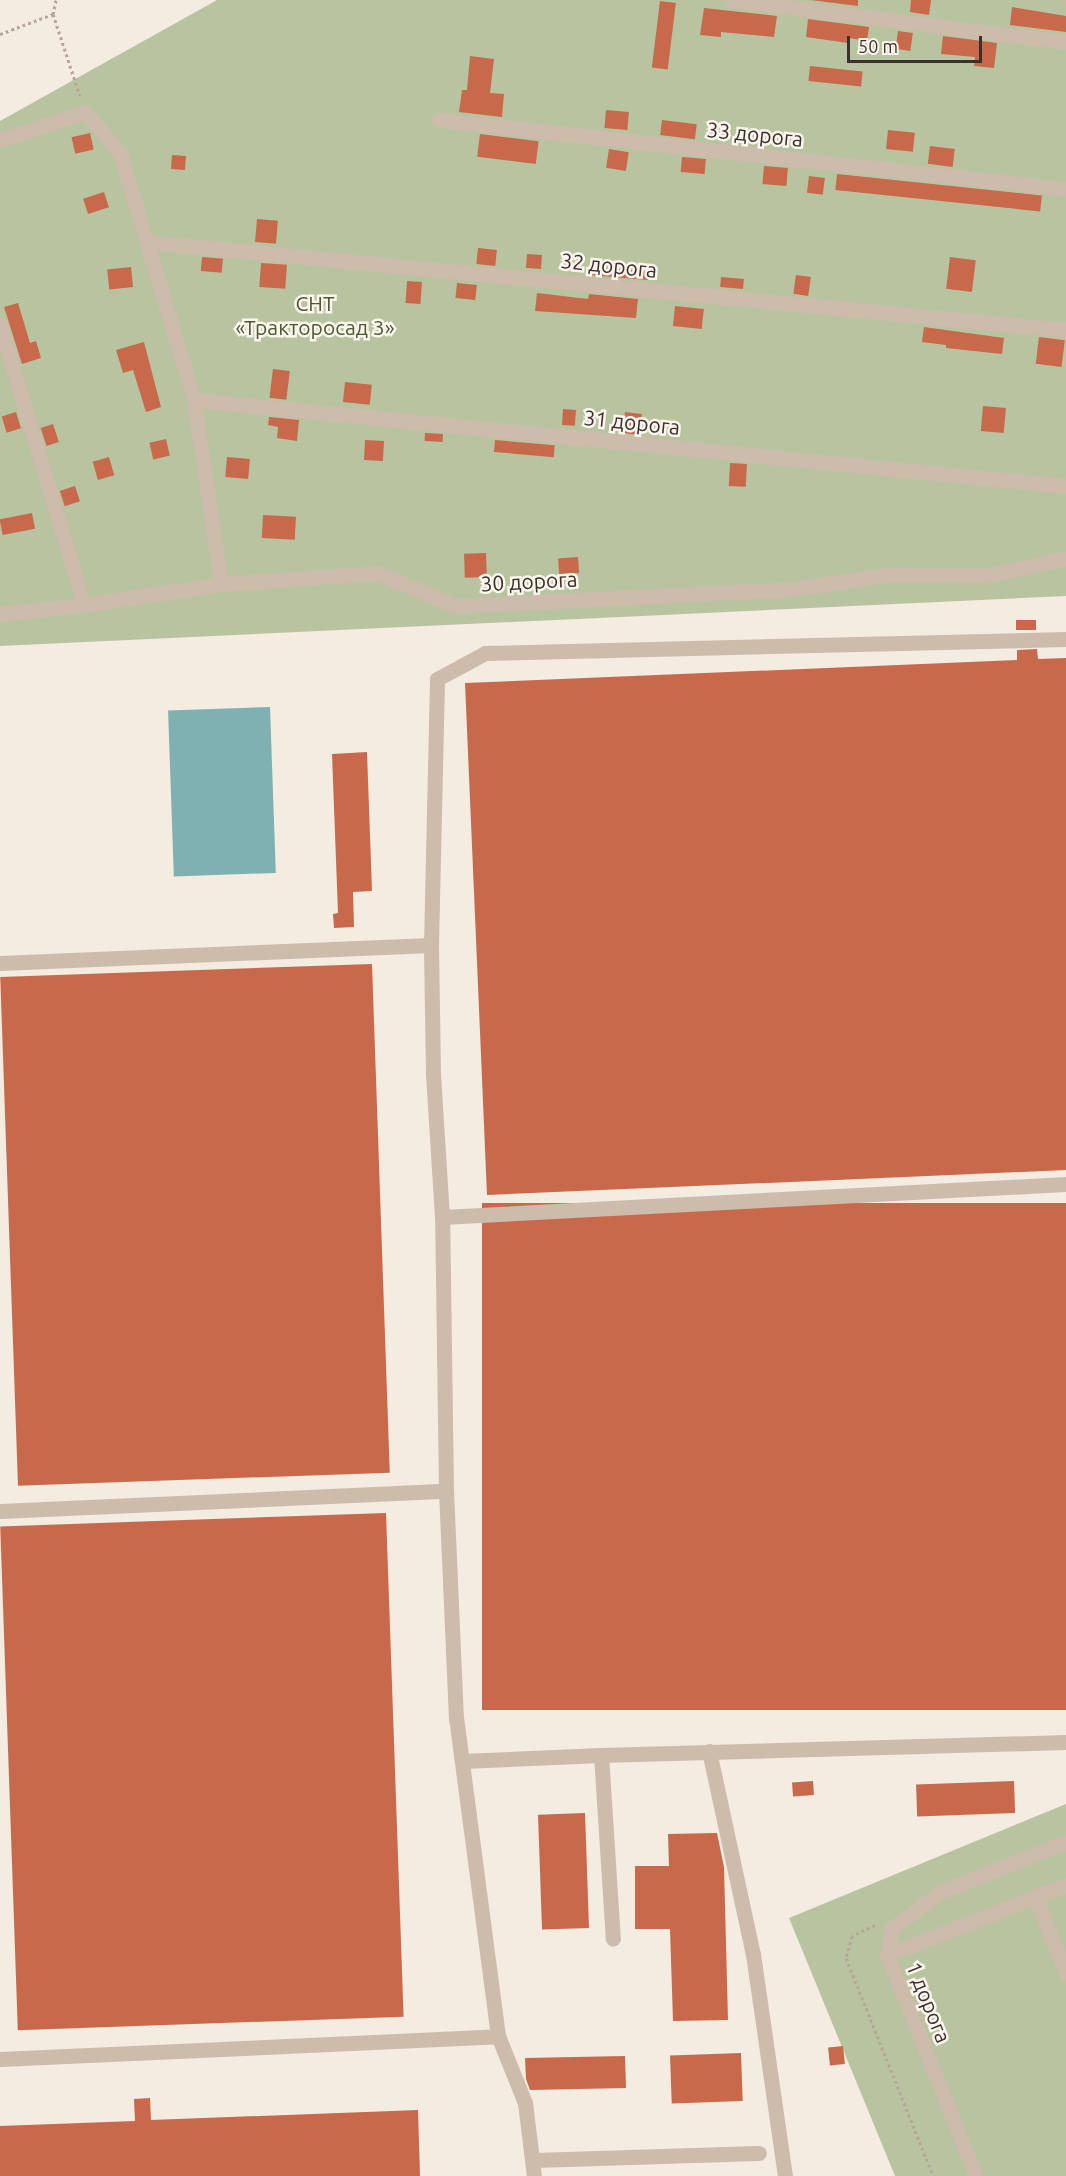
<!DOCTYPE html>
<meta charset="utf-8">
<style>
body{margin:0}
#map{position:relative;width:1066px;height:2176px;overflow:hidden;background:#f4ebe1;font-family:Ubuntu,sans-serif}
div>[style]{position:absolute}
.green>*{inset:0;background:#b8c4a0}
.water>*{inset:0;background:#7fb0b2;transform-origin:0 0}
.building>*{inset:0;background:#c8694b;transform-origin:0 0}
.path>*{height:3px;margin-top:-1.5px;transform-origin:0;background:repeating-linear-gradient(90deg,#b9a596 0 3px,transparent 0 6px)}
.minor>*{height:15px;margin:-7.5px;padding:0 7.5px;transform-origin:7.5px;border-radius:7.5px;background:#cdbbac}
span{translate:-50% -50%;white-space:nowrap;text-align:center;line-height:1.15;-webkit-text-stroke:5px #fbf5ee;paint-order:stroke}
.street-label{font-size:21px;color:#3b302b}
.park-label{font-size:21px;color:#4a5a2e}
.scale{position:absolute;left:847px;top:36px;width:135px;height:27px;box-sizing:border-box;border:3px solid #3b302b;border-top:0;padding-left:8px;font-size:18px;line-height:21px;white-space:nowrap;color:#3b302b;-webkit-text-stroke:4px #fbf5ee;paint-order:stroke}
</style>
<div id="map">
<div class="green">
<i style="clip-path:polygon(217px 0,1066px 0,1066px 596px,0 646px,0 121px)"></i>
<i style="clip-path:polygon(1066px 1804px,1066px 2176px,895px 2176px,789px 1918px)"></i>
</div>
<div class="water">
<i style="left:270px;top:707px;width:166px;height:102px;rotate:88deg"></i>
</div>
<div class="building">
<i style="clip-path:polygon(811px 0,858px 0,858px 6px)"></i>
<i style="clip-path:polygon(911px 0,931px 0,929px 15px,910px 12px)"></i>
<i style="left:660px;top:1px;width:16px;height:67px;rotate:7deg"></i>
<i style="clip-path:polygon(1012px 7px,1066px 16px,1066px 32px,1010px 25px)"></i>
<i style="clip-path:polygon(704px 8px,777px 16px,774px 37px,721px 32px,721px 37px,700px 35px)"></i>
<i style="clip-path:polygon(808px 19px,869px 27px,867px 41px,849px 38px,848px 43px,806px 37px)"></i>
<i style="left:898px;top:31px;width:15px;height:18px;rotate:8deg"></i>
<i style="clip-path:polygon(943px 36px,997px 43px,994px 68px,974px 66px,975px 57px,941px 54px)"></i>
<i style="clip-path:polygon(470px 56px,494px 59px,490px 93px,504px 94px,502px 117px,459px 112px,462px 90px,467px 90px)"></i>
<i style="left:810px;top:66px;width:53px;height:15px;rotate:6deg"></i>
<i style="left:606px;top:110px;width:23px;height:18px;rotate:5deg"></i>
<i style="left:662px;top:120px;width:35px;height:15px;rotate:7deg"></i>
<i style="left:888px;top:130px;width:27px;height:19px;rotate:6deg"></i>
<i style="left:90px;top:133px;width:17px;height:19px;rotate:77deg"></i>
<i style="left:480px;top:134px;width:59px;height:23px;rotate:7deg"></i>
<i style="left:930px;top:146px;width:25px;height:18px;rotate:7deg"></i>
<i style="left:609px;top:149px;width:20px;height:19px;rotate:9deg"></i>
<i style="left:172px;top:155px;width:14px;height:14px;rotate:4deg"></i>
<i style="left:682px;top:157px;width:24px;height:15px;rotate:5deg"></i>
<i style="left:764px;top:166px;width:24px;height:18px;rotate:5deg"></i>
<i style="left:837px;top:174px;width:206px;height:16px;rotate:6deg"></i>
<i style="left:809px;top:176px;width:16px;height:17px;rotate:7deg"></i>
<i style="left:104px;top:192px;width:16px;height:22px;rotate:72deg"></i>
<i style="left:257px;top:219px;width:21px;height:23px;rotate:5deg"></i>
<i style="left:478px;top:248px;width:19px;height:16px;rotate:6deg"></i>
<i style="left:527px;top:254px;width:15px;height:14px;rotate:4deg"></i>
<i style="left:202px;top:257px;width:21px;height:14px;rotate:5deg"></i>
<i style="left:950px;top:257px;width:26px;height:32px;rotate:7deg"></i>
<i style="left:261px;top:263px;width:26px;height:24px;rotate:4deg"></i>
<i style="clip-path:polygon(591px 263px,606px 264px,605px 268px,649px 272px,648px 280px,590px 275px)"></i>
<i style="left:131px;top:267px;width:20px;height:24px;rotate:84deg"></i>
<i style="left:796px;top:275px;width:15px;height:19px;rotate:8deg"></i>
<i style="left:721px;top:277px;width:23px;height:10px;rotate:5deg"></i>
<i style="left:407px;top:281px;width:15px;height:22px;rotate:4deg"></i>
<i style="left:457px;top:283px;width:20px;height:15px;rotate:6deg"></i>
<i style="clip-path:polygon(537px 293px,588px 299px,589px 294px,638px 299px,636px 318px,535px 311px)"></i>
<i style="clip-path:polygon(18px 303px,30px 343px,36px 341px,41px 358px,22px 364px,4px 307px)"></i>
<i style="left:675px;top:306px;width:29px;height:20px;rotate:6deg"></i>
<i style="clip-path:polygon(924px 327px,1004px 338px,1002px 354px,946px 348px,946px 345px,922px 342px)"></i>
<i style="left:1039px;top:337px;width:26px;height:27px;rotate:7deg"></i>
<i style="clip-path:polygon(144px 342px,161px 407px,146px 412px,133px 370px,123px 373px,116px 350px)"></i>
<i style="left:273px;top:369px;width:17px;height:29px;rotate:7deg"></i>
<i style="left:345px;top:382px;width:27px;height:20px;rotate:6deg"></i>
<i style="left:983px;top:406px;width:23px;height:25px;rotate:5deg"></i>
<i style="left:563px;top:409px;width:13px;height:16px;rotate:4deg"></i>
<i style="left:16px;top:412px;width:17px;height:15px;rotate:73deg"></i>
<i style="left:625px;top:412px;width:17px;height:21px;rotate:7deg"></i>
<i style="clip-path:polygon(269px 417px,299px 420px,297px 441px,277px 438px,278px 427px,268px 425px)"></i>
<i style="left:53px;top:424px;width:19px;height:13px;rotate:72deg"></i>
<i style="left:425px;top:433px;width:18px;height:8px;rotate:3deg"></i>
<i style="left:166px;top:439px;width:17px;height:17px;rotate:77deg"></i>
<i style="left:365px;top:440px;width:19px;height:20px;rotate:3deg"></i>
<i style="left:495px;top:440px;width:60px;height:12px;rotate:5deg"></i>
<i style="left:109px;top:457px;width:19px;height:17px;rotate:74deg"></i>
<i style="left:227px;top:457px;width:23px;height:20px;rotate:5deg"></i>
<i style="left:730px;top:463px;width:17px;height:23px;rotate:3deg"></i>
<i style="left:75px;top:486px;width:16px;height:16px;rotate:72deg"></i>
<i style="left:32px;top:513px;width:16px;height:33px;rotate:79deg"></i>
<i style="left:263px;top:515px;width:33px;height:23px;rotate:3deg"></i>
<i style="left:486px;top:553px;width:24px;height:22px;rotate:88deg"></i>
<i style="left:578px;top:557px;width:16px;height:20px;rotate:86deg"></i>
<i style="left:1016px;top:620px;width:20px;height:10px"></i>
<i style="clip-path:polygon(1037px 649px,1038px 659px,1066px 658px,1066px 1170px,487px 1195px,465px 683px,1017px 660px,1017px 650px)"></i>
<i style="clip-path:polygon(367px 752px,372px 891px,353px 892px,354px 927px,334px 928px,333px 914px,338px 913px,332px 754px)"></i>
<i style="left:372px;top:964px;width:509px;height:372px;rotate:88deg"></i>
<i style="left:1066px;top:1203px;width:507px;height:584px;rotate:90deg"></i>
<i style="left:386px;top:1513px;width:504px;height:386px;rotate:88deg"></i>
<i style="left:813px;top:1781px;width:14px;height:21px;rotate:86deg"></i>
<i style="left:1014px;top:1781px;width:32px;height:98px;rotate:88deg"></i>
<i style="left:585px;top:1813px;width:115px;height:47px;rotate:88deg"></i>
<i style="clip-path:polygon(717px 1833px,724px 1867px,728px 2020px,673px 2021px,670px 1929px,635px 1929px,635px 1866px,669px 1866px,668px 1834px)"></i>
<i style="left:843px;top:2046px;width:18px;height:15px;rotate:84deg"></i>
<i style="left:741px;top:2053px;width:48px;height:71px;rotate:88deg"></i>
<i style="clip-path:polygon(625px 2056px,626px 2088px,530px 2090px,526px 2079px,525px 2058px)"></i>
<i style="clip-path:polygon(150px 2098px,151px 2120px,418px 2110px,420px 2176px,0 2176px,0 2126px,135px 2121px,134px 2099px)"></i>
</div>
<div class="path">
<i style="left:56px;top:0;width:14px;rotate:102deg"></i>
<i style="left:53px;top:14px;width:86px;rotate:71.8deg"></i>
<i style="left:0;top:34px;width:57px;rotate:-20.7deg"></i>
<i style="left:875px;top:1925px;width:25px;rotate:154deg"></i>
<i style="left:852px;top:1936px;width:23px;rotate:105deg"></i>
<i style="left:846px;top:1958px;width:235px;rotate:68.2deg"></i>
</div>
<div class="minor">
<i style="left:733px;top:0;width:336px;rotate:7.2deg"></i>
<i style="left:439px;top:120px;width:631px;rotate:6.28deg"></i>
<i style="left:0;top:140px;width:89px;rotate:-18.2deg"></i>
<i style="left:85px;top:112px;width:54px;rotate:49.5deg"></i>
<i style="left:120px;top:153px;width:258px;rotate:73.3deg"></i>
<i style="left:194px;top:400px;width:186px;rotate:81.7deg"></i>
<i style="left:147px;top:242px;width:923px;rotate:5.47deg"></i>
<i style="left:0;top:325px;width:292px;rotate:73.3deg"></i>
<i style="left:194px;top:400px;width:876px;rotate:5.63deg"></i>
<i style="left:0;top:614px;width:84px;rotate:-6.1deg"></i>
<i style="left:84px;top:605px;width:139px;rotate:-8.7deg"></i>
<i style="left:221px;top:584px;width:157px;rotate:-4deg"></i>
<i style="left:378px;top:573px;width:85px;rotate:22.9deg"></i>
<i style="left:456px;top:606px;width:336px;rotate:-2.9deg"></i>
<i style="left:792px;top:589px;width:101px;rotate:-8.5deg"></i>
<i style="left:892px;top:574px;width:98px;rotate:0.6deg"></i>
<i style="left:990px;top:575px;width:78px;rotate:-12.6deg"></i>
<i style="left:0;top:963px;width:431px;rotate:-2.4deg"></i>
<i style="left:442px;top:1217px;width:625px;rotate:-3.03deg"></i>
<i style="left:0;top:1511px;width:446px;rotate:-2.6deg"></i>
<i style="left:709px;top:1751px;width:208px;rotate:77.8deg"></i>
<i style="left:753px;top:1954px;width:224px;rotate:81.8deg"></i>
<i style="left:601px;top:1755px;width:184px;rotate:86.3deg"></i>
<i style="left:463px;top:1761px;width:138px;rotate:-2.5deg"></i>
<i style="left:601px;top:1755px;width:465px;rotate:-1.6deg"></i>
<i style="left:1035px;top:1896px;width:83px;rotate:68.1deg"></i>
<i style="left:887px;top:1955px;width:27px;rotate:-80deg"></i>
<i style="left:892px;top:1928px;width:62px;rotate:-36.5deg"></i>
<i style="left:942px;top:1891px;width:133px;rotate:-21.6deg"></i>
<i style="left:0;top:2059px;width:499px;rotate:-2.6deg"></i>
<i style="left:534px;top:2160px;width:225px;rotate:-1.8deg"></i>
<i style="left:534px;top:2176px;width:74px;rotate:-97deg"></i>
<i style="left:525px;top:2103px;width:72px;rotate:-111.9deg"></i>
<i style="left:498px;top:2036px;width:320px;rotate:-97.5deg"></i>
<i style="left:456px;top:1719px;width:228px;rotate:-92.5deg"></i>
<i style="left:446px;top:1491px;width:274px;rotate:-90.8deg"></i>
<i style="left:442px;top:1217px;width:143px;rotate:-93.6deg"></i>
<i style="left:433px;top:1074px;width:129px;rotate:-90.9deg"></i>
<i style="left:431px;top:945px;width:266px;rotate:-88.7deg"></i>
<i style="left:437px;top:679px;width:55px;rotate:-28.4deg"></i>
<i style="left:485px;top:653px;width:581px;rotate:-1.38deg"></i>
<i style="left:976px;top:2176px;width:238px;rotate:-111.9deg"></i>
<i style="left:887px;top:1955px;width:192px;rotate:-21.4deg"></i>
</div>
<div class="street-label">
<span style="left:755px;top:134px;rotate:6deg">33 дорога</span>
<span style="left:609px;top:265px;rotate:6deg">32 дорога</span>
<span style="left:632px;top:422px;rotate:6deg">31 дорога</span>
<span style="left:529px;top:581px;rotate:-3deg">30 дорога</span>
<span style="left:929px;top:2002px;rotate:68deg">1 дорога</span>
</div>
<div class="park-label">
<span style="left:315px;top:315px">СНТ<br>«Тракторосад 3»</span>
</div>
<div class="scale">50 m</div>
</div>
